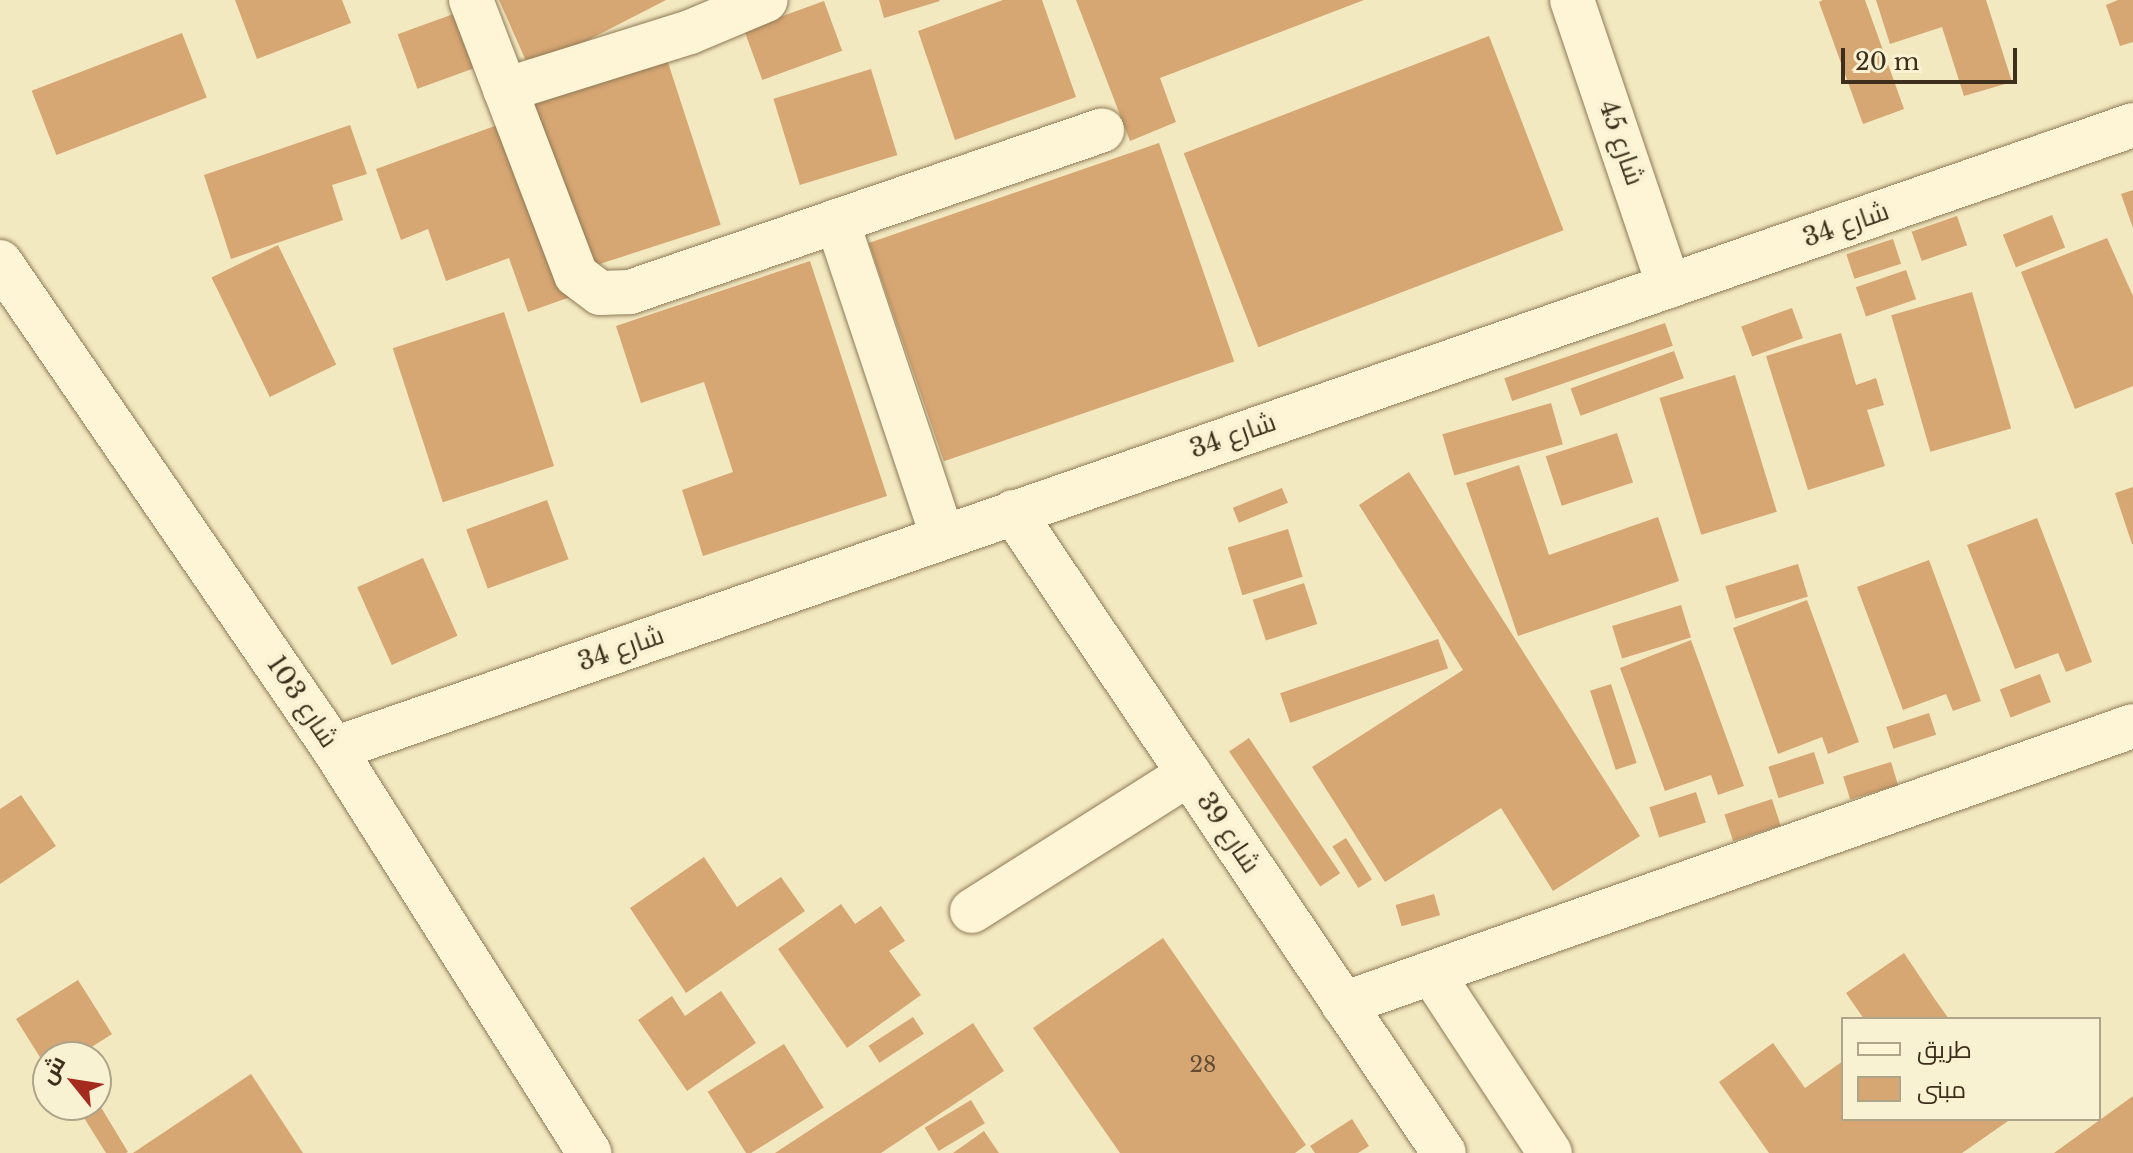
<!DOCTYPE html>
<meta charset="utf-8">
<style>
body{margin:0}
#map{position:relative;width:2133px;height:1153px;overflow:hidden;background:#f3e9c1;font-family:"Libre Baskerville",Cairo,serif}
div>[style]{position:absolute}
.building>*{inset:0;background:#d6a673;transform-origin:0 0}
.roads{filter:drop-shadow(0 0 2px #8f7a56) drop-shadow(0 0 2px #8f7a56)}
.minor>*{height:44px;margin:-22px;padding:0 22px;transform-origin:22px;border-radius:22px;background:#fdf5d6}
span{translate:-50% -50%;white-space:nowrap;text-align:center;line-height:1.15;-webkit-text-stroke:8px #f9f2d2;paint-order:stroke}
.number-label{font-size:22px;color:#634d32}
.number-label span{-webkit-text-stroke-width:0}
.street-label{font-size:26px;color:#3d2f1c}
.legend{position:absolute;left:1841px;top:1017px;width:260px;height:104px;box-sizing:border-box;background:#f9f2d2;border:2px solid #aea489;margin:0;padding:10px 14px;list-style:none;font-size:24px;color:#3d2f1c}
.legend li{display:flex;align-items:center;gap:16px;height:40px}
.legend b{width:40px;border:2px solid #aea489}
.north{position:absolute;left:32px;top:1041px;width:80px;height:80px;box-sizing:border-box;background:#f9f2d2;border:2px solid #aea489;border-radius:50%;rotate:300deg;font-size:22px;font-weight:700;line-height:32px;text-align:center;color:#3d2f1c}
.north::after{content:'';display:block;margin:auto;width:28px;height:36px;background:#a52b1f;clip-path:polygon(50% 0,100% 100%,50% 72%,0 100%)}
.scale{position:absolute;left:1841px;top:48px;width:176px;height:36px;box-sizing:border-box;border:4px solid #3d2f1c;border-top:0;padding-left:10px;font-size:24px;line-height:28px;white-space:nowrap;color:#3d2f1c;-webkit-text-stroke:6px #f9f2d2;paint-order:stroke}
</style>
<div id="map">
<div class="building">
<i style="clip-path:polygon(235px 0,342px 0,351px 23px,257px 59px)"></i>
<i style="clip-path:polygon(499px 0,666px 0,530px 70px)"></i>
<i style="clip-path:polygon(879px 0,939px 0,940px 1px,884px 18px)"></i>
<i style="clip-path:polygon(1003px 0,1042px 0,1076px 97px,955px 140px,918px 31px)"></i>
<i style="clip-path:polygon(1076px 0,1364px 0,1160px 78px,1176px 122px,1130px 141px)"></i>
<i style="clip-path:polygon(1823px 0,1865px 0,1904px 109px,1863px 124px,1819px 2px)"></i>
<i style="clip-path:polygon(1876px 0,1986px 0,2012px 82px,1964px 96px,1942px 27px,1890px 44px)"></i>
<i style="clip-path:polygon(2118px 0,2133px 0,2133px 42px,2120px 46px,2106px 5px)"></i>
<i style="left:824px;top:1px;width:53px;height:85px;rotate:70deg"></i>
<i style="left:470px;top:8px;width:58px;height:77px;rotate:70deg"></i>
<i style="left:182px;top:33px;width:69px;height:161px;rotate:69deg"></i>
<i style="left:1489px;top:36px;width:208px;height:327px;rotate:69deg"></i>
<i style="left:662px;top:44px;width:190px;height:153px;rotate:72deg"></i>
<i style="left:871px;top:69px;width:90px;height:102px;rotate:73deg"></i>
<i style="clip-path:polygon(514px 119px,576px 295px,528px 312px,509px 258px,446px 281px,428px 229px,401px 240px,376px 169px)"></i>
<i style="clip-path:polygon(350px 125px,367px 174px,332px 185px,343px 220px,231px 259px,204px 175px)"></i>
<i style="left:1159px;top:143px;width:231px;height:307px;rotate:71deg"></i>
<i style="clip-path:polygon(2133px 190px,2133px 228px,2121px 194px)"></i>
<i style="left:2052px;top:215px;width:35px;height:53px;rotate:68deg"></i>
<i style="left:1957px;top:216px;width:31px;height:48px;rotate:71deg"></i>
<i style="clip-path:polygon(2107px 238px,2133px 296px,2133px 386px,2075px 409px,2021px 272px)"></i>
<i style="left:1893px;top:239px;width:26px;height:49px;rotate:72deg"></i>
<i style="left:278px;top:245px;width:133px;height:74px;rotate:64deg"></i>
<i style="clip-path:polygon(810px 261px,887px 496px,703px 556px,682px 490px,733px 472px,704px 382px,641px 403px,616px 326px)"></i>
<i style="left:1906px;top:270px;width:31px;height:53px;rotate:71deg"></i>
<i style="left:1972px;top:292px;width:142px;height:84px;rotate:74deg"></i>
<i style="left:1792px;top:308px;width:32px;height:54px;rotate:70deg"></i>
<i style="left:504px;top:312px;width:162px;height:117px;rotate:72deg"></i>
<i style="left:1665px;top:323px;width:24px;height:170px;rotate:71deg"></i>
<i style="clip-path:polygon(1841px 333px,1856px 385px,1876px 378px,1884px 405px,1867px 410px,1885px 466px,1808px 490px,1766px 356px)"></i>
<i style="left:1674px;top:351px;width:29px;height:110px;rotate:70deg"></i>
<i style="left:1735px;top:375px;width:143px;height:79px;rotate:73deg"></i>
<i style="left:1551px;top:403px;width:43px;height:113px;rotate:74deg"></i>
<i style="left:1617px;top:433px;width:52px;height:75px;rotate:72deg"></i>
<i style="clip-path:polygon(1519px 465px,1549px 555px,1658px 517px,1679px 581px,1518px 636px,1466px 483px)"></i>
<i style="clip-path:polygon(1409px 472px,1640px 836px,1553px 891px,1501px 808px,1385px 882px,1312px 767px,1463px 670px,1359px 505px)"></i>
<i style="clip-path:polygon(2133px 487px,2133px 544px,2132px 544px,2115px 493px)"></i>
<i style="left:1282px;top:488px;width:16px;height:53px;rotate:68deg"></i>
<i style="left:547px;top:500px;width:63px;height:86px;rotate:70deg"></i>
<i style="clip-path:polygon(2037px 518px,2092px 662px,2066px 672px,2058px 653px,2015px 669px,1967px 545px)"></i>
<i style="left:1288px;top:529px;width:50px;height:63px;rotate:73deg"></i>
<i style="left:423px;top:558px;width:85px;height:72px;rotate:66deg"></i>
<i style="clip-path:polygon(1929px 560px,1981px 701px,1953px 711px,1946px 694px,1903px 710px,1857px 587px)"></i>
<i style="left:1798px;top:564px;width:34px;height:76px;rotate:73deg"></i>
<i style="left:1304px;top:583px;width:43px;height:54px;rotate:72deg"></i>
<i style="clip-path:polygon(1807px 600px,1859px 742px,1828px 754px,1822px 737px,1778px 754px,1733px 628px)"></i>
<i style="left:1681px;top:605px;width:34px;height:72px;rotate:73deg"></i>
<i style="left:1438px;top:639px;width:31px;height:167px;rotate:71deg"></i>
<i style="clip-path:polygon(1691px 640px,1744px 786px,1718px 795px,1711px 775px,1665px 791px,1620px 668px)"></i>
<i style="left:2040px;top:674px;width:30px;height:43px;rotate:69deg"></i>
<i style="left:1611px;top:684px;width:83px;height:22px;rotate:72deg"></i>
<i style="left:1929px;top:713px;width:23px;height:45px;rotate:72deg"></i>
<i style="left:1249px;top:738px;width:163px;height:24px;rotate:56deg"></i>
<i style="left:1814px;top:752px;width:33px;height:48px;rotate:72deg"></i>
<i style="left:1891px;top:762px;width:24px;height:50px;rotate:73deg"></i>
<i style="left:1696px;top:792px;width:32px;height:49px;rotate:72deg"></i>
<i style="clip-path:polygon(21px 795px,56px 846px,0 884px,0 809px)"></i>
<i style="left:1772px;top:799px;width:28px;height:50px;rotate:72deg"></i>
<i style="left:1346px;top:838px;width:49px;height:16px;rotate:58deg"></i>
<i style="clip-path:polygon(704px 857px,737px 907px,781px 877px,805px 911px,686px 993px,630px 908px)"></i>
<i style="left:1434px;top:894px;width:22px;height:40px;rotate:74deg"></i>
<i style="clip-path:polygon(841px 904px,855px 924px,881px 906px,905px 941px,889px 951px,921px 995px,847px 1048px,778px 949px)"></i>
<i style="clip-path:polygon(1163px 938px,1306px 1145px,1295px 1153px,1120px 1153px,1033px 1028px)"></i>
<i style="clip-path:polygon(1904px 953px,1934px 998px,1949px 1019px,1864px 1019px,1846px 993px)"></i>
<i style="clip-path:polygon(78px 980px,112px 1034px,76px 1057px,48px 1057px,48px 1070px,16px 1019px)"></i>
<i style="clip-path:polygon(721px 991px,756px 1043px,687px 1091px,638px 1020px,672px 996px,685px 1016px)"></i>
<i style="left:913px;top:1017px;width:20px;height:53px;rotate:57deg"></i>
<i style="clip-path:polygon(973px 1023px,1004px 1071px,881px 1153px,775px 1153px)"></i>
<i style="clip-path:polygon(1773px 1043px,1805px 1088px,1843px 1061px,1843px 1119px,2011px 1119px,1962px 1153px,1769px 1153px,1719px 1082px)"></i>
<i style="left:784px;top:1044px;width:75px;height:90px;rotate:58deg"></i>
<i style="clip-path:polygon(251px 1074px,303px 1153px,133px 1153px)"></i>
<i style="clip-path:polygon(2133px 1096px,2133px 1153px,2054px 1153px)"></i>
<i style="clip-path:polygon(96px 1099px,128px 1152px,126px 1153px,106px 1153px,76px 1105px,96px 1105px)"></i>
<i style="left:971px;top:1100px;width:27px;height:54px;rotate:59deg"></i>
<i style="clip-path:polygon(1352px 1119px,1369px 1146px,1358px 1153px,1315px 1153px,1310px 1146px)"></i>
<i style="clip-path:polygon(984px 1131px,999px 1153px,953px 1153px)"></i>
</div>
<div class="roads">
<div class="minor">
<i style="left:471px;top:0;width:294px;rotate:69.1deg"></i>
<i style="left:576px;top:275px;width:30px;rotate:37deg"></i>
<i style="left:600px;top:293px;width:30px;rotate:-2deg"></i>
<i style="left:630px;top:292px;width:499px;rotate:-18.9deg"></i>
<i style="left:1572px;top:0;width:302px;rotate:71.3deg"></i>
<i style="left:505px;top:90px;width:194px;rotate:-17.4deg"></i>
<i style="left:690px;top:32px;width:82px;rotate:-22.8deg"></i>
<i style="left:837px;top:221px;width:333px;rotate:71.5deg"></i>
<i style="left:0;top:262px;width:591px;rotate:55.56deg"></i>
<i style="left:334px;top:749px;width:478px;rotate:57.7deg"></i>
<i style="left:1013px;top:512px;width:772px;rotate:56.08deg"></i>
<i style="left:334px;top:749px;width:1904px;rotate:-19.13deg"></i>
<i style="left:972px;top:911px;width:257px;rotate:-32.3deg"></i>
<i style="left:1433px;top:975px;width:213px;rotate:56.7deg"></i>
<i style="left:1343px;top:1004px;width:837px;rotate:-19.39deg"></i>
</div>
</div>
<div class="number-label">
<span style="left:1203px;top:1065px">28</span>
</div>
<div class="street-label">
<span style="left:1621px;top:143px;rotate:71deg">شارع 45</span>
<span style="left:1846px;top:225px;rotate:-19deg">شارع 34</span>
<span style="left:1233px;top:436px;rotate:-19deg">شارع 34</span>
<span style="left:621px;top:649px;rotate:-19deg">شارع 34</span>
<span style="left:302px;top:702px;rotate:56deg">شارع 103</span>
<span style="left:1228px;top:833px;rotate:56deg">شارع 39</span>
</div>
<ul class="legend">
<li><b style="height:10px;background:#fdf5d6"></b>طريق</li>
<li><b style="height:22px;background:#d6a673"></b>مبنى</li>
</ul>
<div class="north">ش</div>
<div class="scale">20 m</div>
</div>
